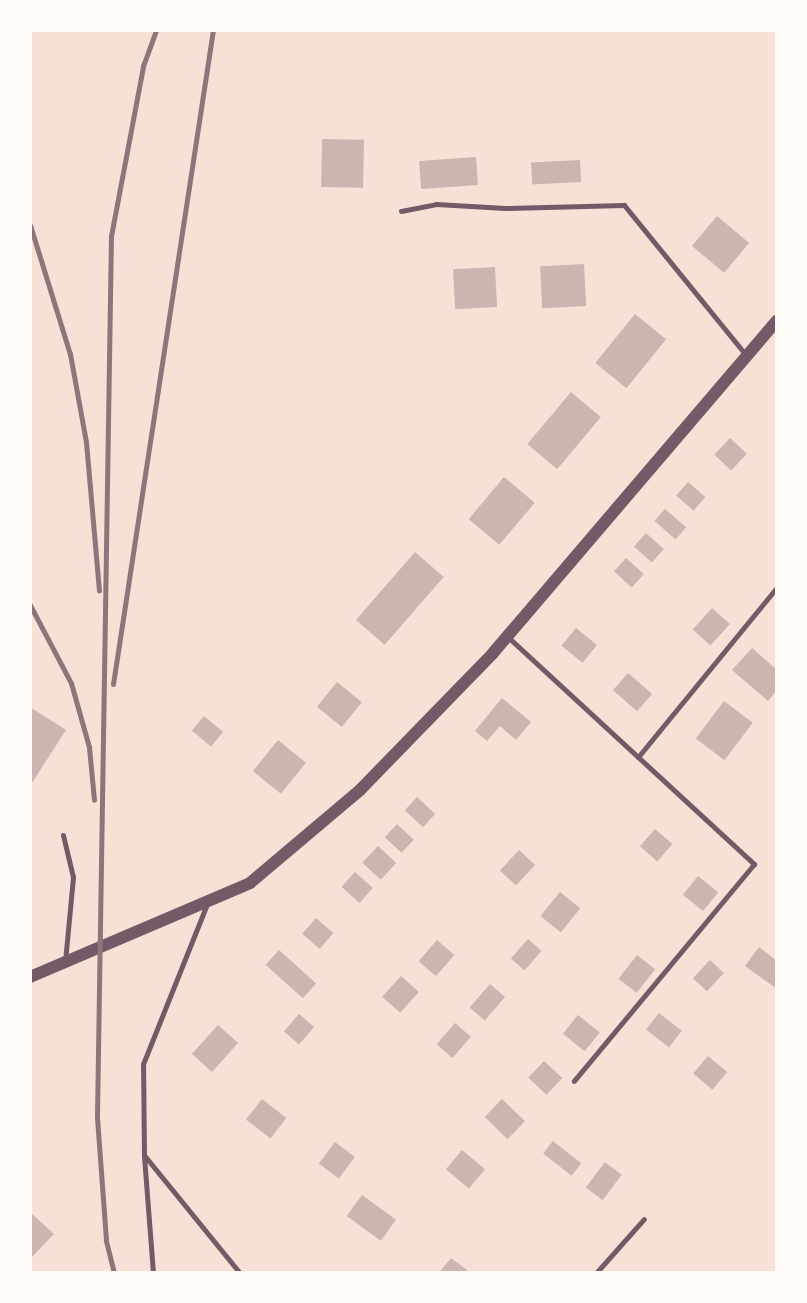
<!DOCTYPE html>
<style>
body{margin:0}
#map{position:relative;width:807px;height:1303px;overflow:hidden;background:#f7e1d7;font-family:"Alegreya Sans",sans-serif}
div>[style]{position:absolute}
.building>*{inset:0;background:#ccb4b1;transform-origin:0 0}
.service>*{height:5px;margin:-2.5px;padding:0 2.5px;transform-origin:2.5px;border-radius:2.5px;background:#755966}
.tertiary>*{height:12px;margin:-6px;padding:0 6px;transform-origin:6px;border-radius:6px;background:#755966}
.rail>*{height:5px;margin:-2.5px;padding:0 2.5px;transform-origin:2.5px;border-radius:2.5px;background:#8f747c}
span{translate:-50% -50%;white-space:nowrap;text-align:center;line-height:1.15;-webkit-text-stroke:7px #fffaf5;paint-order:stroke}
.frame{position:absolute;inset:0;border:32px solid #fffaf5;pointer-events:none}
</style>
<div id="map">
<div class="building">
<i style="left:322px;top:139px;width:42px;height:48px;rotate:1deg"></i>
<i style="left:476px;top:157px;width:28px;height:57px;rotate:86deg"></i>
<i style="left:580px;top:160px;width:22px;height:49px;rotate:87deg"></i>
<i style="left:717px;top:216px;width:42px;height:39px;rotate:40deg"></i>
<i style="left:584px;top:264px;width:42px;height:44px;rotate:87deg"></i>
<i style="left:495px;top:267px;width:40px;height:42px;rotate:87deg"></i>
<i style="left:635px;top:314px;width:40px;height:63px;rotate:39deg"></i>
<i style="left:571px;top:392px;width:39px;height:68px;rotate:40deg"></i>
<i style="left:730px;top:438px;width:23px;height:23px;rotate:43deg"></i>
<i style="left:504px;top:477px;width:40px;height:55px;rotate:40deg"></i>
<i style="left:688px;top:482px;width:23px;height:18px;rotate:41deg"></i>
<i style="left:665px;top:509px;width:28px;height:16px;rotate:41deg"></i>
<i style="left:646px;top:533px;width:24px;height:18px;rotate:42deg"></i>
<i style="left:415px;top:552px;width:38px;height:90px;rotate:41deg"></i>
<i style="left:626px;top:558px;width:24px;height:18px;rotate:42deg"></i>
<i style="left:712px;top:608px;width:24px;height:29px;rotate:42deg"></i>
<i style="left:576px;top:628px;width:27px;height:23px;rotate:39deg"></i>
<i style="clip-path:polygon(752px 648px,777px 670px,777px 690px,768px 701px,732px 670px)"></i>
<i style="left:628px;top:673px;width:32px;height:23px;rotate:41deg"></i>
<i style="left:337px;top:682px;width:32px;height:32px;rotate:39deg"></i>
<i style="clip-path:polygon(502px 698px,531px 722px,516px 740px,500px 726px,487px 741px,475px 731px)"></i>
<i style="left:724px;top:701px;width:36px;height:47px;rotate:37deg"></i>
<i style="clip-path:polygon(30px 707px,66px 730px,30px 786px)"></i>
<i style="left:204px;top:716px;width:25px;height:19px;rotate:40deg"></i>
<i style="left:278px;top:740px;width:36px;height:40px;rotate:39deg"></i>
<i style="left:417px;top:797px;width:25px;height:18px;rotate:43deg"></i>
<i style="left:397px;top:824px;width:23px;height:18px;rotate:43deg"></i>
<i style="left:655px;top:829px;width:23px;height:23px;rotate:41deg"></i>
<i style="left:378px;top:846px;width:25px;height:23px;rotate:43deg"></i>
<i style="left:519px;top:850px;width:22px;height:28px;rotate:43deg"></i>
<i style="left:355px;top:872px;width:24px;height:20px;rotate:42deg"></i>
<i style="left:698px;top:876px;width:26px;height:24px;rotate:39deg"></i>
<i style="left:560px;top:892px;width:26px;height:31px;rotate:39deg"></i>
<i style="left:316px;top:918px;width:23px;height:21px;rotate:41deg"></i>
<i style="left:528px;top:939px;width:18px;height:26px;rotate:41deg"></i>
<i style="left:437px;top:940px;width:23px;height:28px;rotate:41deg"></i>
<i style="clip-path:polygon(759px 947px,777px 961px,777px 989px,745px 966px)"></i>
<i style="left:279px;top:950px;width:50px;height:20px;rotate:42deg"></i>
<i style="left:637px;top:955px;width:23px;height:30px;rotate:38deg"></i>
<i style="left:710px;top:960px;width:19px;height:25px;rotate:43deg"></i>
<i style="left:401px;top:976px;width:24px;height:28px;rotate:42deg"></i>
<i style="left:490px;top:984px;width:20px;height:31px;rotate:41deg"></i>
<i style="left:659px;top:1013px;width:29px;height:21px;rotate:38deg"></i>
<i style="left:299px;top:1014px;width:20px;height:23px;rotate:41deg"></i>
<i style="left:578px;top:1015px;width:28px;height:24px;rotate:39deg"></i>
<i style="left:455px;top:1023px;width:21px;height:28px;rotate:41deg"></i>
<i style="left:218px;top:1025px;width:27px;height:39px;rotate:42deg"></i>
<i style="left:708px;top:1056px;width:25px;height:23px;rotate:40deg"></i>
<i style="left:544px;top:1061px;width:25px;height:23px;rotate:43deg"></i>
<i style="left:262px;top:1099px;width:31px;height:26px;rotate:38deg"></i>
<i style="left:502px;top:1099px;width:32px;height:25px;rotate:44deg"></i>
<i style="left:553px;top:1141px;width:36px;height:16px;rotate:38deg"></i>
<i style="left:335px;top:1142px;width:25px;height:27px;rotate:37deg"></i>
<i style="left:462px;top:1150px;width:30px;height:25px;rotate:40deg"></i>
<i style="left:605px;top:1162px;width:21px;height:32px;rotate:37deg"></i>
<i style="left:362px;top:1195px;width:42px;height:26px;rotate:36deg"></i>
<i style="clip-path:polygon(32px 1214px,54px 1234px,32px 1257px,30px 1216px)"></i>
<i style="clip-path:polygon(451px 1258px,471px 1273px,439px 1273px)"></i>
</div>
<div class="service">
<i style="left:401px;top:211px;width:36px;rotate:-11deg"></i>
<i style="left:436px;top:204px;width:69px;rotate:3.3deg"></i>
<i style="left:505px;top:208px;width:119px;rotate:-1.4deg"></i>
<i style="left:624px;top:205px;width:193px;rotate:50.9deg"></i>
<i style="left:508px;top:637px;width:335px;rotate:42.7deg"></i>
<i style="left:754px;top:864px;width:282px;rotate:129.7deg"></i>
<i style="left:638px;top:757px;width:220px;rotate:-50.7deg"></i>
<i style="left:63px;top:835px;width:43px;rotate:76.6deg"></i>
<i style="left:73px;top:877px;width:85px;rotate:95.4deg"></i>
<i style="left:144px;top:1155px;width:152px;rotate:50.9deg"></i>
<i style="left:153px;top:1273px;width:118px;rotate:-94.4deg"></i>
<i style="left:144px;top:1155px;width:91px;rotate:-90.6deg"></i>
<i style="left:143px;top:1064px;width:172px;rotate:-68.2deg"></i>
<i style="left:596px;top:1273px;width:72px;rotate:-48.4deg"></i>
</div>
<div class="tertiary">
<i style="left:30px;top:977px;width:239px;rotate:-23.1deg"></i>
<i style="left:250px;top:883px;width:144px;rotate:-40.2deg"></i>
<i style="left:360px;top:790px;width:191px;rotate:-45.8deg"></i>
<i style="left:493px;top:653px;width:437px;rotate:-49.5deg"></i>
</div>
<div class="rail">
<i style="left:30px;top:225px;width:135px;rotate:72.8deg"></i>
<i style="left:70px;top:354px;width:89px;rotate:79.7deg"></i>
<i style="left:86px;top:442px;width:149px;rotate:85deg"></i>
<i style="left:30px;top:605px;width:88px;rotate:62.3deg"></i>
<i style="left:71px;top:683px;width:66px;rotate:74.3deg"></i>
<i style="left:89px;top:747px;width:53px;rotate:84.6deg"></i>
<i style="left:113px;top:684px;width:662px;rotate:-81.31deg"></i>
<i style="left:114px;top:1273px;width:34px;rotate:-104deg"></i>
<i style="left:106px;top:1240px;width:124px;rotate:-94.2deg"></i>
<i style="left:97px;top:1116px;width:880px;rotate:-89.09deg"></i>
<i style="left:111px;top:236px;width:173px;rotate:-79.3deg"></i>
<i style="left:143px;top:66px;width:38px;rotate:-70deg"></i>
</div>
<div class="frame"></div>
</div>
